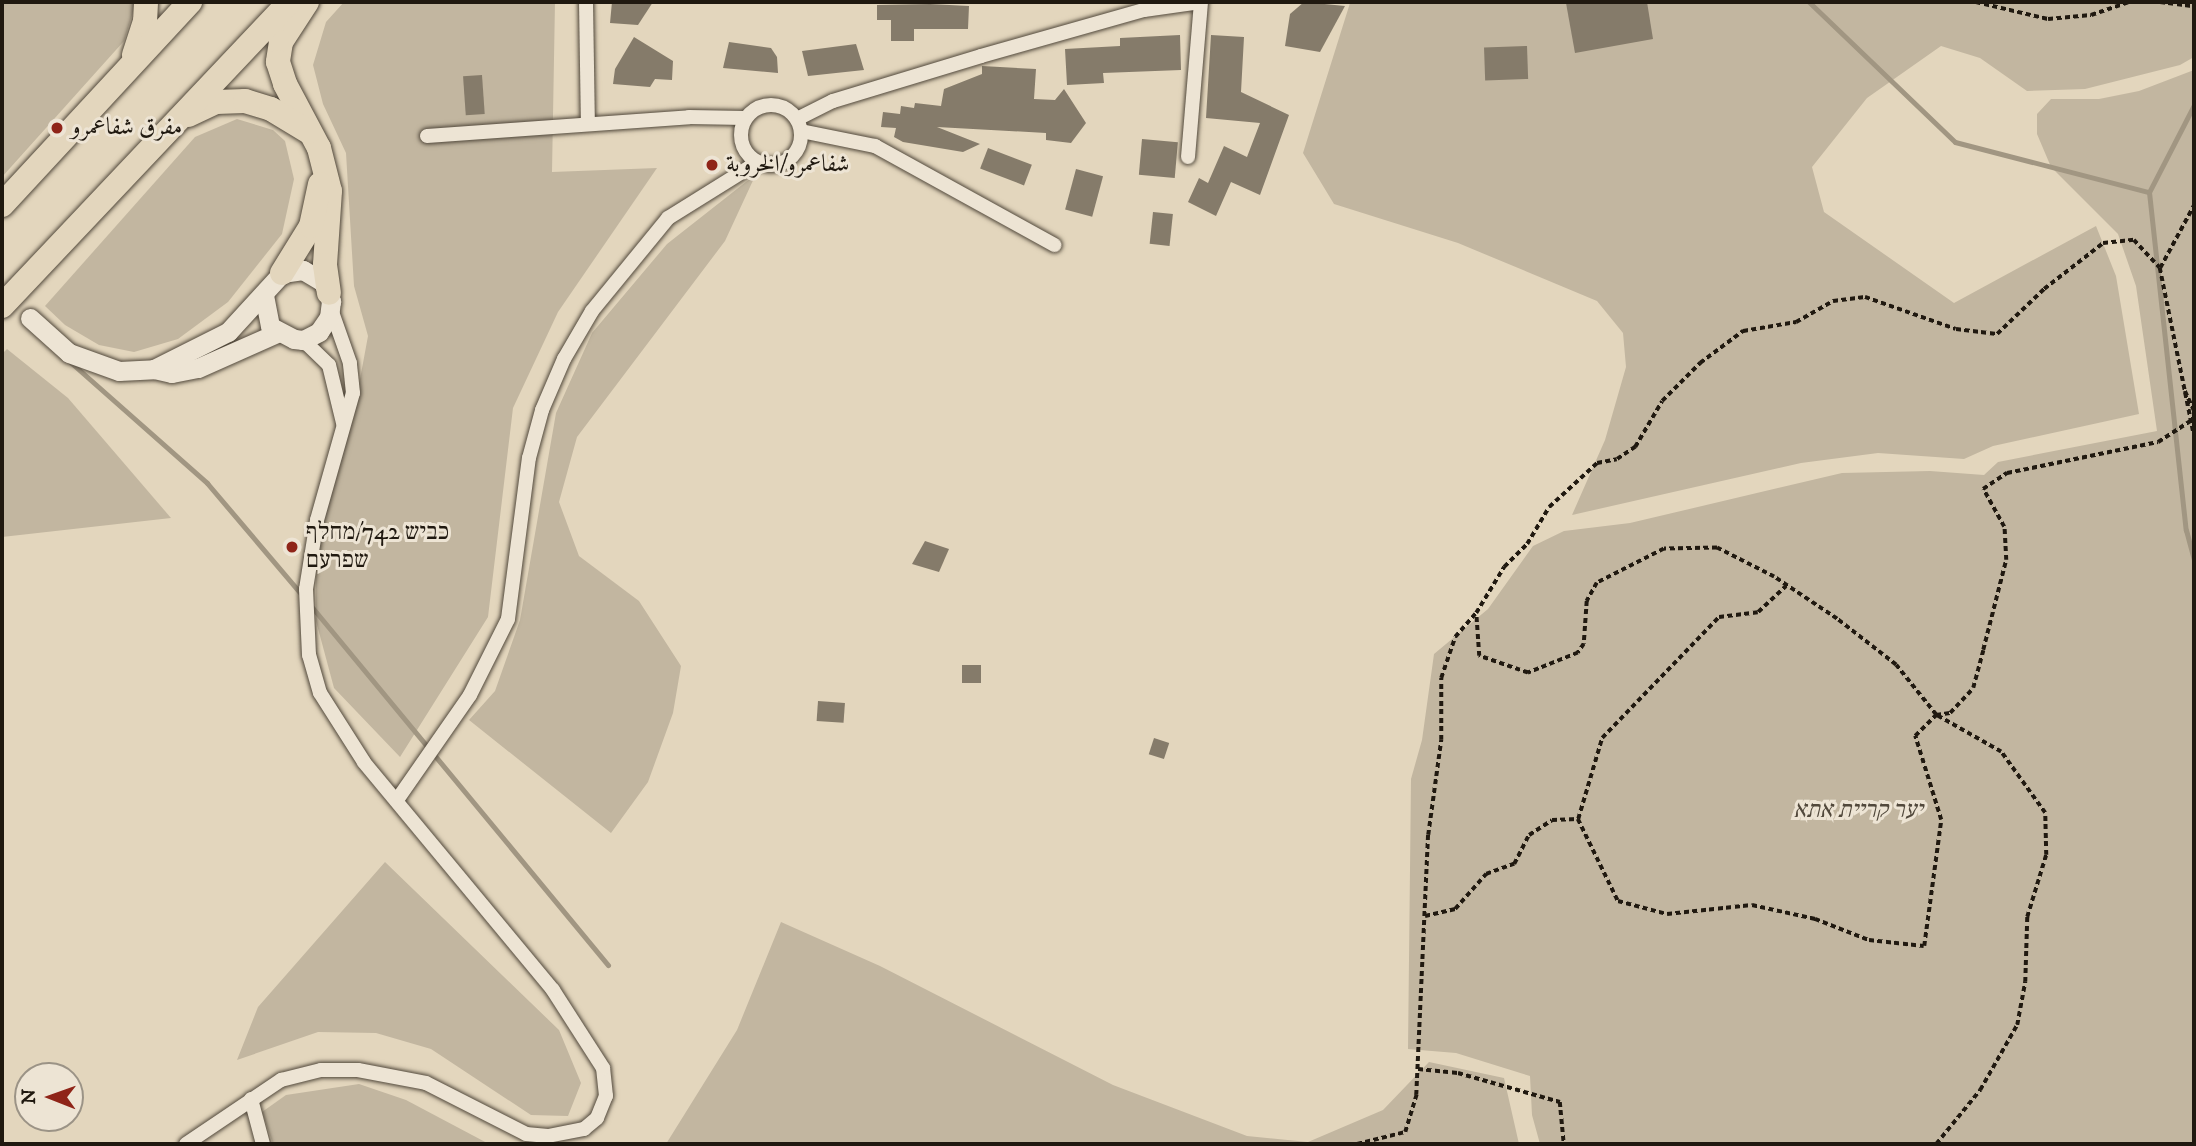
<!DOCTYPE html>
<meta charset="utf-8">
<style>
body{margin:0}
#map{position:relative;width:2196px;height:1146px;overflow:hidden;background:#e3d6bd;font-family:"IM FELL DW Pica",Amiri,"Frank Ruhl Libre",serif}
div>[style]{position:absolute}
.green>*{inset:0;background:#c2b6a0}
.stream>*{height:5px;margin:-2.5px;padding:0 2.5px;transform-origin:2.5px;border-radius:2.5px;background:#a19682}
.building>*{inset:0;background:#857b6a;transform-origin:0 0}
.path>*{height:3.5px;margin-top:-1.75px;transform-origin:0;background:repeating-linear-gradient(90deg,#201910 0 5px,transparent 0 8.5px)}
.roads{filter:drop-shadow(0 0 2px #51483b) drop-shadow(0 0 2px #51483b)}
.street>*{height:14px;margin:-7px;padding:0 7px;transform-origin:7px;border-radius:7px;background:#ede4d4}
.street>.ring{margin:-7px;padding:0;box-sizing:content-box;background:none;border:14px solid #ede4d4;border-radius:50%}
.secondary>*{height:19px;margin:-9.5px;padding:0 9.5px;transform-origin:9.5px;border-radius:9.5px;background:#ede4d4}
.highway>*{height:24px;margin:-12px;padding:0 12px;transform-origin:12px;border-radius:12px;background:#e3d6bd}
.dots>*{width:19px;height:19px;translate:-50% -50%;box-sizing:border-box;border:4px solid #ede4d4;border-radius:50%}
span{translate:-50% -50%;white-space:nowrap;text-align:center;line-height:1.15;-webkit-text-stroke:6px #ede4d4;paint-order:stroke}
.poi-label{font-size:24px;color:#201910}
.left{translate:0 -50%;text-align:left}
.park-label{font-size:24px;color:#51483b;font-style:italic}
.frame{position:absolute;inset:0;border:4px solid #201910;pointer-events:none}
.north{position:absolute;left:14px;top:1062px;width:70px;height:70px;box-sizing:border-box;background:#ede4d4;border:2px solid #9b9386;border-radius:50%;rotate:271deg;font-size:19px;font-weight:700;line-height:28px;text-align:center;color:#201910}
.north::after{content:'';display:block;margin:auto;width:24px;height:32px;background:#8f2418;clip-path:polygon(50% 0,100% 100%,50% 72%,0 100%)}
</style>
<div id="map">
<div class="green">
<i style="clip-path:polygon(2px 2px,136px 2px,124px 41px,2px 177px)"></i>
<i style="clip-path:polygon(344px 2px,555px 2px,552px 172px,657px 168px,558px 312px,513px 408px,488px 617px,400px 757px,334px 688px,316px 621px,316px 541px,356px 401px,368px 336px,354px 286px,346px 153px,323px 104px,313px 65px,326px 22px)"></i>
<i style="clip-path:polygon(1357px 2px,2194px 2px,2194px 57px,2180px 65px,2085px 89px,2027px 91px,1980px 58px,1941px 46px,1867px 98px,1812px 167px,1824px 212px,1954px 303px,2096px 226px,2116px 276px,2139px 414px,1993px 446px,1964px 459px,1878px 453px,1801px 463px,1572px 515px,1605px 440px,1626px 367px,1623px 333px,1597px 301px,1458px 243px,1334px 204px,1303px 153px,1350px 3px)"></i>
<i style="clip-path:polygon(2194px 70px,2194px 1144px,1540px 1144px,1532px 1115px,1530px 1076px,1456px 1053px,1408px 1049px,1411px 779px,1422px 740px,1434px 654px,1488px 609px,1533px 546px,1564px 531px,1630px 523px,1842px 473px,1930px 471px,1984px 475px,1998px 462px,2157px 431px,2136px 286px,2118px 234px,2051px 167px,2037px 134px,2037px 114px,2051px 99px,2099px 99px,2139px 91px)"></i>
<i style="clip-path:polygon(237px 119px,273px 130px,285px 141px,294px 179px,282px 234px,228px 302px,178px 339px,134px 352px,99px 345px,65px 325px,45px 306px,195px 137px)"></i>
<i style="clip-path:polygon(756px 174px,725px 241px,577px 437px,559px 502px,579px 556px,639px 601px,681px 666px,673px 713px,648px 782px,611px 833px,469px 720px,495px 691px,520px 620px,556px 413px,592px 333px,667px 244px)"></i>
<i style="clip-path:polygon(7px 349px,68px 398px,171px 518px,2px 537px,2px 354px)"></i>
<i style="clip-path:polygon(385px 862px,559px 1030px,581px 1083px,568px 1116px,531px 1115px,431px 1049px,376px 1033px,318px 1032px,237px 1060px,258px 1007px)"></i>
<i style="clip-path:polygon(781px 922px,880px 966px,1113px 1085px,1247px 1136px,1308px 1142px,1383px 1110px,1429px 1062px,1504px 1078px,1519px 1144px,666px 1144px,737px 1030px)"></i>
<i style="clip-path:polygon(359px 1084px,406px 1100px,489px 1144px,273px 1144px,262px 1112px,286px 1095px)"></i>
</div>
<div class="stream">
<i style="left:1809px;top:2px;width:202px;rotate:43.8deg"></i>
<i style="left:1955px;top:142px;width:200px;rotate:14.5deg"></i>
<i style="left:2194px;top:105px;width:98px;rotate:117.3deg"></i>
<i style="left:2149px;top:192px;width:340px;rotate:83.8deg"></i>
<i style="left:2186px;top:530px;width:31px;rotate:75deg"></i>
<i style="left:68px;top:360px;width:186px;rotate:41.5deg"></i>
<i style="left:207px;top:483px;width:148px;rotate:49.7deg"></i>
<i style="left:311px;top:606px;width:466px;rotate:50.4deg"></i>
</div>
<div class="building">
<i style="clip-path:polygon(612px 2px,653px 2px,638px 25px,610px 23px)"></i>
<i style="clip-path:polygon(1304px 2px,1345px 6px,1320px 52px,1285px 46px,1290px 14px)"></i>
<i style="clip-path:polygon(1647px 2px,1653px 39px,1575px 53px,1566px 3px)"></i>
<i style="clip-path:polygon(930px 4px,969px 6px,968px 29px,914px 29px,914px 41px,891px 41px,891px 20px,877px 20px,877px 5px)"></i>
<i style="clip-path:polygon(1180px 35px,1181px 70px,1103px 73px,1104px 83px,1067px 85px,1065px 49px,1120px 46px,1120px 38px)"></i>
<i style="clip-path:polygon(1211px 35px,1244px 37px,1241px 92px,1289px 115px,1260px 195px,1231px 182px,1216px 216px,1188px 202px,1199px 178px,1208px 183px,1224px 146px,1247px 157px,1260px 123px,1206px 118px)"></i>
<i style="clip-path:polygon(634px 37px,673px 61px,672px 80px,655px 79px,650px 87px,613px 84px,615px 69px)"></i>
<i style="clip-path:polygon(729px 42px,771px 48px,777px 57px,778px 73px,723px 68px)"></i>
<i style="clip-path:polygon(856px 44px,864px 70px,808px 76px,802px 51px)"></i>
<i style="left:1527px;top:46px;width:33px;height:43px;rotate:88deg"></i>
<i style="clip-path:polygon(982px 66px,1036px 69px,1034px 99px,1055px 100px,1064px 89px,1086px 123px,1071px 143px,1046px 140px,1046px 133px,937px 127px,980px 144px,963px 152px,903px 142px,894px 137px,896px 128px,881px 127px,883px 112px,900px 114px,901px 106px,914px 108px,915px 103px,941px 106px,944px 89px,982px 74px)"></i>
<i style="left:482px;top:75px;width:39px;height:19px;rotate:86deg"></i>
<i style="left:1142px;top:139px;width:36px;height:36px;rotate:5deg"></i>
<i style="left:988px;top:148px;width:47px;height:22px;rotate:21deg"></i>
<i style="left:1076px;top:169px;width:28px;height:42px;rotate:15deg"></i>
<i style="left:1153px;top:212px;width:20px;height:32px;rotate:6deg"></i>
<i style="clip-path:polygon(925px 541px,949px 549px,939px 572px,912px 564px)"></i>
<i style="left:962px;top:665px;width:19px;height:18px"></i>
<i style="left:818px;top:701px;width:27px;height:20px;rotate:4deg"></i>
<i style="left:1154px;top:738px;width:16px;height:17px;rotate:18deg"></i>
</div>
<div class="path">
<i style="left:1976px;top:2px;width:74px;rotate:13.3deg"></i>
<i style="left:2048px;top:19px;width:43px;rotate:-5.3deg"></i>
<i style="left:2091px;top:15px;width:39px;rotate:-19deg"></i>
<i style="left:2160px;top:2px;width:34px;rotate:7deg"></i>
<i style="left:2160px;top:268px;width:72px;rotate:-61.6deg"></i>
<i style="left:2185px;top:391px;width:21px;rotate:65deg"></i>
<i style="left:1578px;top:819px;width:91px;rotate:64deg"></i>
<i style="left:1618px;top:901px;width:51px;rotate:14.9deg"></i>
<i style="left:1667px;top:914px;width:85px;rotate:-6deg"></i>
<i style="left:1752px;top:905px;width:65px;rotate:12.5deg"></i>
<i style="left:1815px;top:919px;width:58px;rotate:21.3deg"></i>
<i style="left:1869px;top:940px;width:55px;rotate:6.2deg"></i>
<i style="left:1924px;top:946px;width:127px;rotate:-82.3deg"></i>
<i style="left:1941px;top:820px;width:88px;rotate:-107.2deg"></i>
<i style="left:1915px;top:736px;width:30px;rotate:-45deg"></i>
<i style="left:1936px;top:715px;width:14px;rotate:-8deg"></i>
<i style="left:1950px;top:713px;width:34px;rotate:-47deg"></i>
<i style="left:1973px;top:688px;width:39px;rotate:-75deg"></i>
<i style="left:1983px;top:650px;width:93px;rotate:-75.7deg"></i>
<i style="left:2006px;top:560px;width:33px;rotate:-93deg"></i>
<i style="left:2004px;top:527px;width:43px;rotate:-118.9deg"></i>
<i style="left:1983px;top:489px;width:29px;rotate:-34deg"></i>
<i style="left:2007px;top:473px;width:154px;rotate:-11.6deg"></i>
<i style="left:2158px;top:442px;width:38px;rotate:-33deg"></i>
<i style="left:1425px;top:916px;width:31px;rotate:-13deg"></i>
<i style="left:1455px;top:909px;width:47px;rotate:-48.5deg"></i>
<i style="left:1486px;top:874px;width:30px;rotate:-20deg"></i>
<i style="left:1514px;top:864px;width:33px;rotate:-63deg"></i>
<i style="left:1529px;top:835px;width:27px;rotate:-33deg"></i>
<i style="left:1552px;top:820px;width:26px;rotate:-2deg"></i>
<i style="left:1578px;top:819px;width:84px;rotate:-73.5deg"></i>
<i style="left:1602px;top:738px;width:168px;rotate:-46deg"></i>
<i style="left:1719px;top:617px;width:39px;rotate:-7deg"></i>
<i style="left:1758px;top:612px;width:38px;rotate:-43deg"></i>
<i style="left:1418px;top:1069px;width:40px;rotate:5.7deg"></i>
<i style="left:1458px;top:1073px;width:106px;rotate:15.9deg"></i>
<i style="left:1560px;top:1102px;width:42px;rotate:84.6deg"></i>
<i style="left:1357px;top:1144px;width:49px;rotate:-14deg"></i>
<i style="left:1405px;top:1132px;width:39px;rotate:-73deg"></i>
<i style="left:1416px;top:1095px;width:260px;rotate:-87.4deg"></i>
<i style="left:1428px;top:835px;width:96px;rotate:-82.2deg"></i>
<i style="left:1441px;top:740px;width:62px;rotate:-90deg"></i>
<i style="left:1441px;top:678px;width:43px;rotate:-71.1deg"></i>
<i style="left:1455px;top:637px;width:32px;rotate:-49deg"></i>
<i style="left:1936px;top:1144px;width:70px;rotate:-50.8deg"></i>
<i style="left:1980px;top:1090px;width:75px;rotate:-60.4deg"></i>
<i style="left:2017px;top:1025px;width:44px;rotate:-79.5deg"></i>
<i style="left:2025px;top:982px;width:65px;rotate:-88.2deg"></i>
<i style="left:2027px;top:917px;width:65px;rotate:-73deg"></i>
<i style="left:2046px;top:855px;width:42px;rotate:-91.4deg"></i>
<i style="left:2045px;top:813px;width:75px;rotate:-125.8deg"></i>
<i style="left:2001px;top:752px;width:75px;rotate:-150.4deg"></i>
<i style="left:1936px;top:715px;width:64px;rotate:-128.7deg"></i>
<i style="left:1896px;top:665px;width:75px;rotate:-142.1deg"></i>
<i style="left:1837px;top:619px;width:76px;rotate:-146.3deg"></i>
<i style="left:1774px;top:577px;width:64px;rotate:-153deg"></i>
<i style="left:1717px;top:548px;width:53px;rotate:178.9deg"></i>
<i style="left:1664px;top:549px;width:75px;rotate:153.1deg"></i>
<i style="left:1597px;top:583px;width:21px;rotate:119deg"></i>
<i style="left:1587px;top:601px;width:43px;rotate:94deg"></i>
<i style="left:1584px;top:644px;width:11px;rotate:124deg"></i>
<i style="left:1578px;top:653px;width:54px;rotate:158.2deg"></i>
<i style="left:1528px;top:673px;width:52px;rotate:-160.9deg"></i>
<i style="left:1479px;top:656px;width:43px;rotate:-94deg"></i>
<i style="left:1476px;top:613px;width:54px;rotate:-58.7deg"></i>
<i style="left:1504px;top:567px;width:33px;rotate:-45deg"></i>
<i style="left:1527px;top:544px;width:43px;rotate:-59.3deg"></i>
<i style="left:1549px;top:507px;width:65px;rotate:-42.5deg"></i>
<i style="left:1597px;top:463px;width:20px;rotate:-11deg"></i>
<i style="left:1617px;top:459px;width:22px;rotate:-34deg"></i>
<i style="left:1635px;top:447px;width:53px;rotate:-59.6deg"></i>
<i style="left:1662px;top:401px;width:54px;rotate:-45deg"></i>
<i style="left:1700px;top:363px;width:54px;rotate:-36.7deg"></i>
<i style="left:1743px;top:331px;width:54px;rotate:-9.6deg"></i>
<i style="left:1796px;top:322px;width:43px;rotate:-29.6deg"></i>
<i style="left:1833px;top:301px;width:32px;rotate:-7deg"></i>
<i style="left:1865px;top:297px;width:96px;rotate:19.4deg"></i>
<i style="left:1956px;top:329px;width:41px;rotate:7deg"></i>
<i style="left:1997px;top:334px;width:65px;rotate:-43.8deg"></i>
<i style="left:2044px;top:289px;width:75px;rotate:-37.9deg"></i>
<i style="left:2103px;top:243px;width:31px;rotate:-6deg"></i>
<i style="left:2134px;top:240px;width:38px;rotate:47deg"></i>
<i style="left:2160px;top:268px;width:170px;rotate:78.5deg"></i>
</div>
<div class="roads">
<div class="street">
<i style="left:586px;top:2px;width:122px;rotate:89.1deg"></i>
<i class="ring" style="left:741px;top:105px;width:46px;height:46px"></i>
<i style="left:797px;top:119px;width:40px;rotate:-26.6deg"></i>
<i style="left:833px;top:101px;width:155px;rotate:-16.9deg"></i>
<i style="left:981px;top:56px;width:169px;rotate:-15.8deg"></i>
<i style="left:1144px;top:10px;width:57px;rotate:-8.1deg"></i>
<i style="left:801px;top:131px;width:76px;rotate:11.5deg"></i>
<i style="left:875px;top:146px;width:205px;rotate:28.9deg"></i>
<i style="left:427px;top:136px;width:263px;rotate:-4.1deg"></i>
<i style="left:689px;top:117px;width:56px;rotate:1deg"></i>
<i style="left:1188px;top:157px;width:156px;rotate:-85.2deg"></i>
<i style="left:303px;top:340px;width:36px;rotate:44deg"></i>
<i style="left:329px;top:365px;width:60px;rotate:76.4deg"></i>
<i style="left:397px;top:800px;width:128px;rotate:-55.2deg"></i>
<i style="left:470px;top:695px;width:85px;rotate:-63.4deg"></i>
<i style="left:508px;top:619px;width:162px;rotate:-82.6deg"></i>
<i style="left:529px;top:458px;width:50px;rotate:-74.8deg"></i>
<i style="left:542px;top:410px;width:56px;rotate:-66.7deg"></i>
<i style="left:564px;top:359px;width:56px;rotate:-59.7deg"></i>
<i style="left:592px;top:311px;width:120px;rotate:-50.7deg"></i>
<i style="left:668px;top:218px;width:106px;rotate:-31.9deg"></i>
<i style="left:251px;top:1099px;width:47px;rotate:75.1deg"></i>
<i style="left:186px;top:1144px;width:115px;rotate:-34deg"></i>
<i style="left:281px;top:1080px;width:41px;rotate:-14deg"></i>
<i style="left:321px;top:1070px;width:37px"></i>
<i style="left:358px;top:1070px;width:69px;rotate:10.8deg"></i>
<i style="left:426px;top:1083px;width:112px;rotate:27deg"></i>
<i style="left:526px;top:1134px;width:22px;rotate:5deg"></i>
<i style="left:548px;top:1136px;width:37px;rotate:-11deg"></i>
<i style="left:584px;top:1129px;width:17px;rotate:-40deg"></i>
<i style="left:597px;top:1118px;width:24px;rotate:-68deg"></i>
<i style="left:606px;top:1096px;width:28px;rotate:-96deg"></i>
<i style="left:603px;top:1068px;width:93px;rotate:-122.7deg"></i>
<i style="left:553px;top:990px;width:296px;rotate:-129.7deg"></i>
<i style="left:364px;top:762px;width:82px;rotate:-122.5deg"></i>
<i style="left:320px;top:693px;width:40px;rotate:-106deg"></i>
<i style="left:309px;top:655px;width:66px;rotate:-92.6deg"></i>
<i style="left:306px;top:589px;width:70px;rotate:-80.9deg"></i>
<i style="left:317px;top:520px;width:132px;rotate:-74.2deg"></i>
<i style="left:353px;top:393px;width:30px;rotate:-96deg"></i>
<i style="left:350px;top:363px;width:57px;rotate:-109.4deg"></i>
</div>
<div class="secondary">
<i style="left:30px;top:318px;width:52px;rotate:41.9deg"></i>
<i style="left:69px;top:353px;width:53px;rotate:19.8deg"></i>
<i style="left:119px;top:371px;width:35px;rotate:-3deg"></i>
<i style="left:154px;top:369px;width:18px;rotate:13deg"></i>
<i style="left:172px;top:373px;width:26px;rotate:-11deg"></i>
<i style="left:198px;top:368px;width:86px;rotate:-23.9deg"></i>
<i style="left:154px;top:369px;width:83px;rotate:-26.6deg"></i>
<i style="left:228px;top:332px;width:80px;rotate:-47.5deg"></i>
<i style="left:282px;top:273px;width:21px;rotate:-8deg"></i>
<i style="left:303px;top:270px;width:23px;rotate:31deg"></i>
<i style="left:323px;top:282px;width:21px;rotate:67deg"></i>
<i style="left:331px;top:301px;width:16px;rotate:97deg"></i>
<i style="left:329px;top:317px;width:18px;rotate:124deg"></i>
<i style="left:319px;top:332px;width:18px;rotate:153deg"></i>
<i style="left:303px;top:340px;width:9px;rotate:-174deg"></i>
<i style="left:294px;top:339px;width:27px;rotate:-152deg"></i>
<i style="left:270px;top:326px;width:32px;rotate:-101deg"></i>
</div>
<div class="highway">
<i style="left:307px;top:2px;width:48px;rotate:123deg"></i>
<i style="left:281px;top:42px;width:20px;rotate:99deg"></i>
<i style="left:278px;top:62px;width:23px;rotate:72deg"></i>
<i style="left:285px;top:84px;width:72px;rotate:62deg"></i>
<i style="left:319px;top:148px;width:44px;rotate:75.7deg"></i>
<i style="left:330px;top:191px;width:74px;rotate:93.9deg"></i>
<i style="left:325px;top:265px;width:28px;rotate:82deg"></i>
<i style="left:134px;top:55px;width:35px;rotate:-72deg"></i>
<i style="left:145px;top:22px;width:20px;rotate:-87deg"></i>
<i style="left:188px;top:115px;width:31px;rotate:-25deg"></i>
<i style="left:216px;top:102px;width:29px;rotate:-2deg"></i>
<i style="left:245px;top:101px;width:27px;rotate:17deg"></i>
<i style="left:271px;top:109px;width:44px;rotate:31.2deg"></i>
<i style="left:2px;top:205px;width:277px;rotate:-47.2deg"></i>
<i style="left:282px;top:273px;width:55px;rotate:-58.3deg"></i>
<i style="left:311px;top:226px;width:43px;rotate:-77.9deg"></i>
<i style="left:2px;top:306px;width:418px;rotate:-46.6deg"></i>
</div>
</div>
<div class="dots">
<i style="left:57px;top:128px;background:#8f2418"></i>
<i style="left:712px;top:165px;background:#8f2418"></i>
<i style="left:292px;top:547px;background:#8f2418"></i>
</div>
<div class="poi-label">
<span class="left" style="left:71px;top:128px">مفرق شفاعمرو</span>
<span class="left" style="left:726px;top:165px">شفاعمرو/الخروبة</span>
<span class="left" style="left:306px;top:547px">כביש 742/מחלף<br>שפרעם</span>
</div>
<div class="park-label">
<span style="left:1858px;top:811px">יער קריית אתא</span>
</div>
<div class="frame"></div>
<div class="north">N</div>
</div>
